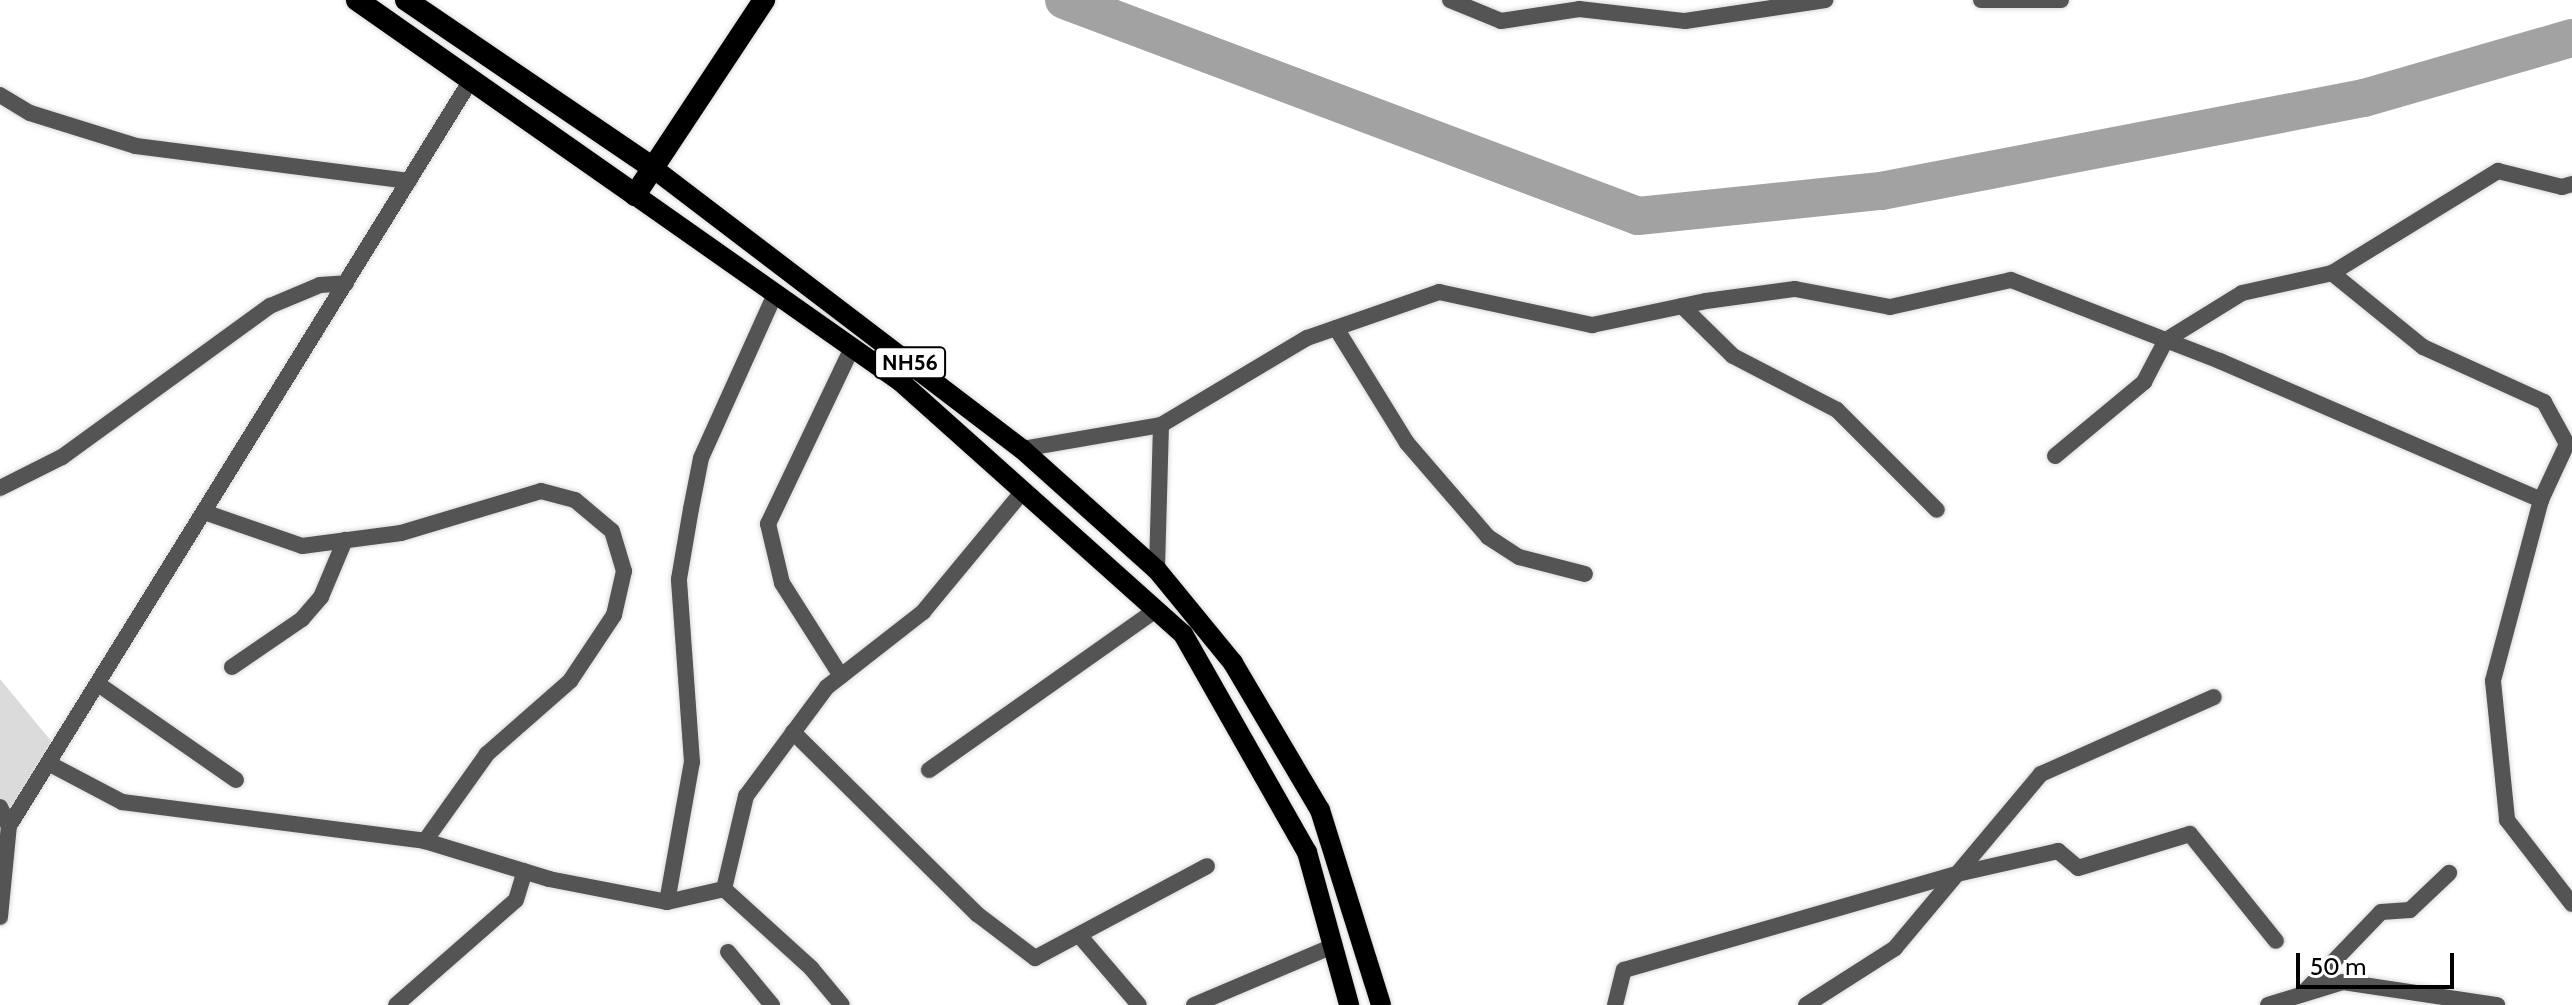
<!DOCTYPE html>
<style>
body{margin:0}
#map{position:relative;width:2572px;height:1005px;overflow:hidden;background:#fff;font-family:Cabin,sans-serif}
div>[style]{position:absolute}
.green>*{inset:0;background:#dbdbdb}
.river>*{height:38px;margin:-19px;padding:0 19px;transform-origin:19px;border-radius:19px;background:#a2a2a2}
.roads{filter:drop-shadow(0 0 2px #dbdbdb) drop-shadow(0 0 2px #dbdbdb)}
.minor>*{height:16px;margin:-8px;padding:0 8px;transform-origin:8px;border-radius:8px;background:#545454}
.tertiary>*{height:16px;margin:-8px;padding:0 8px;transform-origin:8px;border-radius:8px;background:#545454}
.primary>*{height:20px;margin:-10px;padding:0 10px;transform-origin:10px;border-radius:10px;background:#000}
.trunk>*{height:22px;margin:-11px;padding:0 11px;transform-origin:11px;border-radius:11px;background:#000}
span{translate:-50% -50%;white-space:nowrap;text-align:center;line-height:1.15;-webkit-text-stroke:6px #fff;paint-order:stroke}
.shield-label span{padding:2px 6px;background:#fff;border:2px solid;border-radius:6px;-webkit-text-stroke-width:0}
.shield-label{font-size:22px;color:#000;font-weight:700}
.scale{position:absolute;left:2296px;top:953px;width:158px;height:36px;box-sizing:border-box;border:4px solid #000;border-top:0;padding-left:10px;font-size:24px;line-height:28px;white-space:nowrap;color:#000;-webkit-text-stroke:6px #fff;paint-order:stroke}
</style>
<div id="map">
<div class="green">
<i style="clip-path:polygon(0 679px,56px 747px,9px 819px,0 800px)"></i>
</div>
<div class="river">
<i style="left:1064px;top:0;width:613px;rotate:20.62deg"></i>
<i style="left:1638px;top:216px;width:244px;rotate:-5.9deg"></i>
<i style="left:1881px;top:191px;width:492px;rotate:-10.9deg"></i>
<i style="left:2364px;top:98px;width:216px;rotate:-16.1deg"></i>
</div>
<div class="roads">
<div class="minor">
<i style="left:1450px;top:0;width:55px;rotate:22.4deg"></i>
<i style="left:1501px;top:21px;width:79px;rotate:-8.7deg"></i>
<i style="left:1579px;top:9px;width:107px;rotate:6.5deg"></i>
<i style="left:1685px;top:21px;width:142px;rotate:-8.5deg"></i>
<i style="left:1981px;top:0;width:80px"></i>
<i style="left:0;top:95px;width:35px;rotate:31deg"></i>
<i style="left:30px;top:113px;width:111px;rotate:17.3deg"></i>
<i style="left:136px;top:146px;width:275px;rotate:7.3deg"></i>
<i style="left:2332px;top:273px;width:117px;rotate:39.1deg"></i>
<i style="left:2423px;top:347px;width:133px;rotate:24.4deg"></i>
<i style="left:2544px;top:402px;width:48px;rotate:61.3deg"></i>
<i style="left:2567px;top:444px;width:62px;rotate:114.9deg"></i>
<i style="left:2541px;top:500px;width:187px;rotate:104.9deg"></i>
<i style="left:2493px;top:681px;width:140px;rotate:84.2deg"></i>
<i style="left:2507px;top:820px;width:106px;rotate:52.3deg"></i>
<i style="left:1682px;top:306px;width:71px;rotate:44.4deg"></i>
<i style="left:1733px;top:356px;width:117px;rotate:27.4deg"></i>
<i style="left:1837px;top:410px;width:141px;rotate:45deg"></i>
<i style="left:1336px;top:328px;width:135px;rotate:58.3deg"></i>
<i style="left:1407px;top:443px;width:124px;rotate:49.2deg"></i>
<i style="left:1488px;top:537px;width:37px;rotate:33deg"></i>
<i style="left:1519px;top:557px;width:68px;rotate:14.4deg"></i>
<i style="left:1161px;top:425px;width:170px;rotate:-30.8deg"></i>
<i style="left:1307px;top:338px;width:140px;rotate:-19.2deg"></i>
<i style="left:1439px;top:292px;width:157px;rotate:12.2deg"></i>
<i style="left:1592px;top:325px;width:116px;rotate:-11.9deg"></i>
<i style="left:1706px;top:301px;width:90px;rotate:-7.7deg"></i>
<i style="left:1795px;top:289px;width:97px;rotate:10.7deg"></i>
<i style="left:1890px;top:307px;width:124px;rotate:-12.6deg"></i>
<i style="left:2011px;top:280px;width:224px;rotate:21.2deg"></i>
<i style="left:2220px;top:361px;width:350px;rotate:23.4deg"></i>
<i style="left:1022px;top:449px;width:141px;rotate:-9.8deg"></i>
<i style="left:1161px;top:425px;width:145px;rotate:91.6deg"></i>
<i style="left:2055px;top:456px;width:116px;rotate:-39.7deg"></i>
<i style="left:2144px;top:382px;width:47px;rotate:-62.4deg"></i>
<i style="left:2166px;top:340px;width:89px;rotate:-31.7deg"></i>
<i style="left:2242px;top:293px;width:92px;rotate:-12.5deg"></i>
<i style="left:2332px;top:273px;width:195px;rotate:-31.6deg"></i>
<i style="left:2498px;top:171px;width:66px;rotate:14deg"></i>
<i style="left:2562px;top:187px;width:10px;rotate:-17deg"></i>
<i style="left:0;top:488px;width:69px;rotate:-26.6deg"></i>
<i style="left:62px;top:457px;width:257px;rotate:-36deg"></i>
<i style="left:270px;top:306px;width:54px;rotate:-22.8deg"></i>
<i style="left:320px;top:285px;width:26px;rotate:-4deg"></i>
<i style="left:204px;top:512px;width:104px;rotate:19.1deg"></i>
<i style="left:302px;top:546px;width:100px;rotate:-7.5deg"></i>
<i style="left:401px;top:533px;width:146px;rotate:-16.7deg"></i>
<i style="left:541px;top:491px;width:35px;rotate:15deg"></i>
<i style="left:575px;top:500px;width:48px;rotate:40deg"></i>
<i style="left:612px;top:531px;width:42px;rotate:73.3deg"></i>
<i style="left:624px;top:571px;width:45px;rotate:102.8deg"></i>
<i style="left:614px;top:615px;width:79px;rotate:123.7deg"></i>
<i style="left:570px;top:681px;width:111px;rotate:138.7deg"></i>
<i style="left:487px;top:754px;width:107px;rotate:125.5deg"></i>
<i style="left:232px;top:667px;width:85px;rotate:-34.4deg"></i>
<i style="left:302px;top:619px;width:29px;rotate:-49deg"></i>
<i style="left:321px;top:597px;width:62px;rotate:-67.2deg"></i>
<i style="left:841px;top:676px;width:110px;rotate:-122.4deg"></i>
<i style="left:782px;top:583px;width:61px;rotate:-103.3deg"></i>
<i style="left:768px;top:524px;width:195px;rotate:-64.5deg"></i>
<i style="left:98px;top:684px;width:168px;rotate:34.8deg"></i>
<i style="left:793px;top:732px;width:259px;rotate:44.7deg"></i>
<i style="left:977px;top:914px;width:73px;rotate:37.2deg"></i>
<i style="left:1035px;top:958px;width:195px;rotate:-28.1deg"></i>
<i style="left:48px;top:763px;width:84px;rotate:27.8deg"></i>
<i style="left:122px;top:802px;width:305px;rotate:7.3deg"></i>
<i style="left:425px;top:841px;width:130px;rotate:17deg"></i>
<i style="left:549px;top:879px;width:120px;rotate:11deg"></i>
<i style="left:667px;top:902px;width:58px;rotate:-12.8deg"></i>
<i style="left:929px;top:770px;width:278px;rotate:-35.2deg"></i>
<i style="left:0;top:807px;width:21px;rotate:65deg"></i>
<i style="left:724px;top:889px;width:96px;rotate:-76.7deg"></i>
<i style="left:746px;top:796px;width:136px;rotate:-53.4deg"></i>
<i style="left:827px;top:687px;width:122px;rotate:-38deg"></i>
<i style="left:923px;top:612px;width:157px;rotate:-50.4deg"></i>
<i style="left:724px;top:889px;width:118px;rotate:42.2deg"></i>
<i style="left:811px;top:968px;width:48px;rotate:50deg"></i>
<i style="left:667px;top:902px;width:142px;rotate:-79.9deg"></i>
<i style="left:692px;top:762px;width:183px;rotate:-94.1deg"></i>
<i style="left:679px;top:579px;width:71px;rotate:-80.3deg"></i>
<i style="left:691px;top:509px;width:52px;rotate:-78.9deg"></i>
<i style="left:701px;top:458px;width:180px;rotate:-65.7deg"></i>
<i style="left:1079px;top:935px;width:92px;rotate:49.4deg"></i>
<i style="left:728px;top:952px;width:69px;rotate:50.3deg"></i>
<i style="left:2306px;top:990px;width:108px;rotate:-46.1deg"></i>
<i style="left:2381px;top:912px;width:29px;rotate:-4deg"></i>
<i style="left:2410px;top:910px;width:54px;rotate:-43.5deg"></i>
<i style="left:396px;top:1005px;width:159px;rotate:-41.2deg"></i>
<i style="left:516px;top:900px;width:30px;rotate:-73deg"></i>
<i style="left:1194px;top:1005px;width:151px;rotate:-23deg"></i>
<i style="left:1615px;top:1005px;width:36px;rotate:-76deg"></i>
<i style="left:1624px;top:970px;width:347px;rotate:-16.1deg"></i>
<i style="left:1957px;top:874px;width:104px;rotate:-12.8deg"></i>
<i style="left:2058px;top:851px;width:26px;rotate:40deg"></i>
<i style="left:2078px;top:868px;width:117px;rotate:-16.9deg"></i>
<i style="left:2190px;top:834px;width:137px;rotate:51.2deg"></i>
<i style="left:1806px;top:1005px;width:106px;rotate:-32.6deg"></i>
<i style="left:1895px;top:948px;width:227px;rotate:-50deg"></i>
<i style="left:2041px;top:774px;width:189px;rotate:-24deg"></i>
<i style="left:2268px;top:1005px;width:78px;rotate:-17deg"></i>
<i style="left:2343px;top:982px;width:156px;rotate:8.5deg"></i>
</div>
<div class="tertiary">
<i style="left:0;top:917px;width:91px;rotate:-84.4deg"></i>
<i style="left:9px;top:826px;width:877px;rotate:-58.23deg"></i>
</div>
<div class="primary">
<i style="left:653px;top:168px;width:464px;rotate:37.3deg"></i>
<i style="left:1022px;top:449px;width:181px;rotate:41.9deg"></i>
<i style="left:1157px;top:570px;width:120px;rotate:50.7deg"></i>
<i style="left:1233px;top:663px;width:171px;rotate:59.4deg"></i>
<i style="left:1320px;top:810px;width:204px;rotate:72.6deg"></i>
<i style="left:635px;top:195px;width:325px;rotate:35.1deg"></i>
<i style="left:901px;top:382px;width:378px;rotate:41.8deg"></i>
<i style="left:1183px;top:634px;width:251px;rotate:60.4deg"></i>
<i style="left:1307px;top:852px;width:159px;rotate:74.6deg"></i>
</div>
<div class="trunk">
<i style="left:357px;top:0;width:340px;rotate:35deg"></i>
<i style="left:635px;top:195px;width:234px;rotate:-56.5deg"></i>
<i style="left:406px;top:0;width:299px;rotate:34.2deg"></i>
</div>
</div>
<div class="shield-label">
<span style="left:910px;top:363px">NH56</span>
</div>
<div class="scale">50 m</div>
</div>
